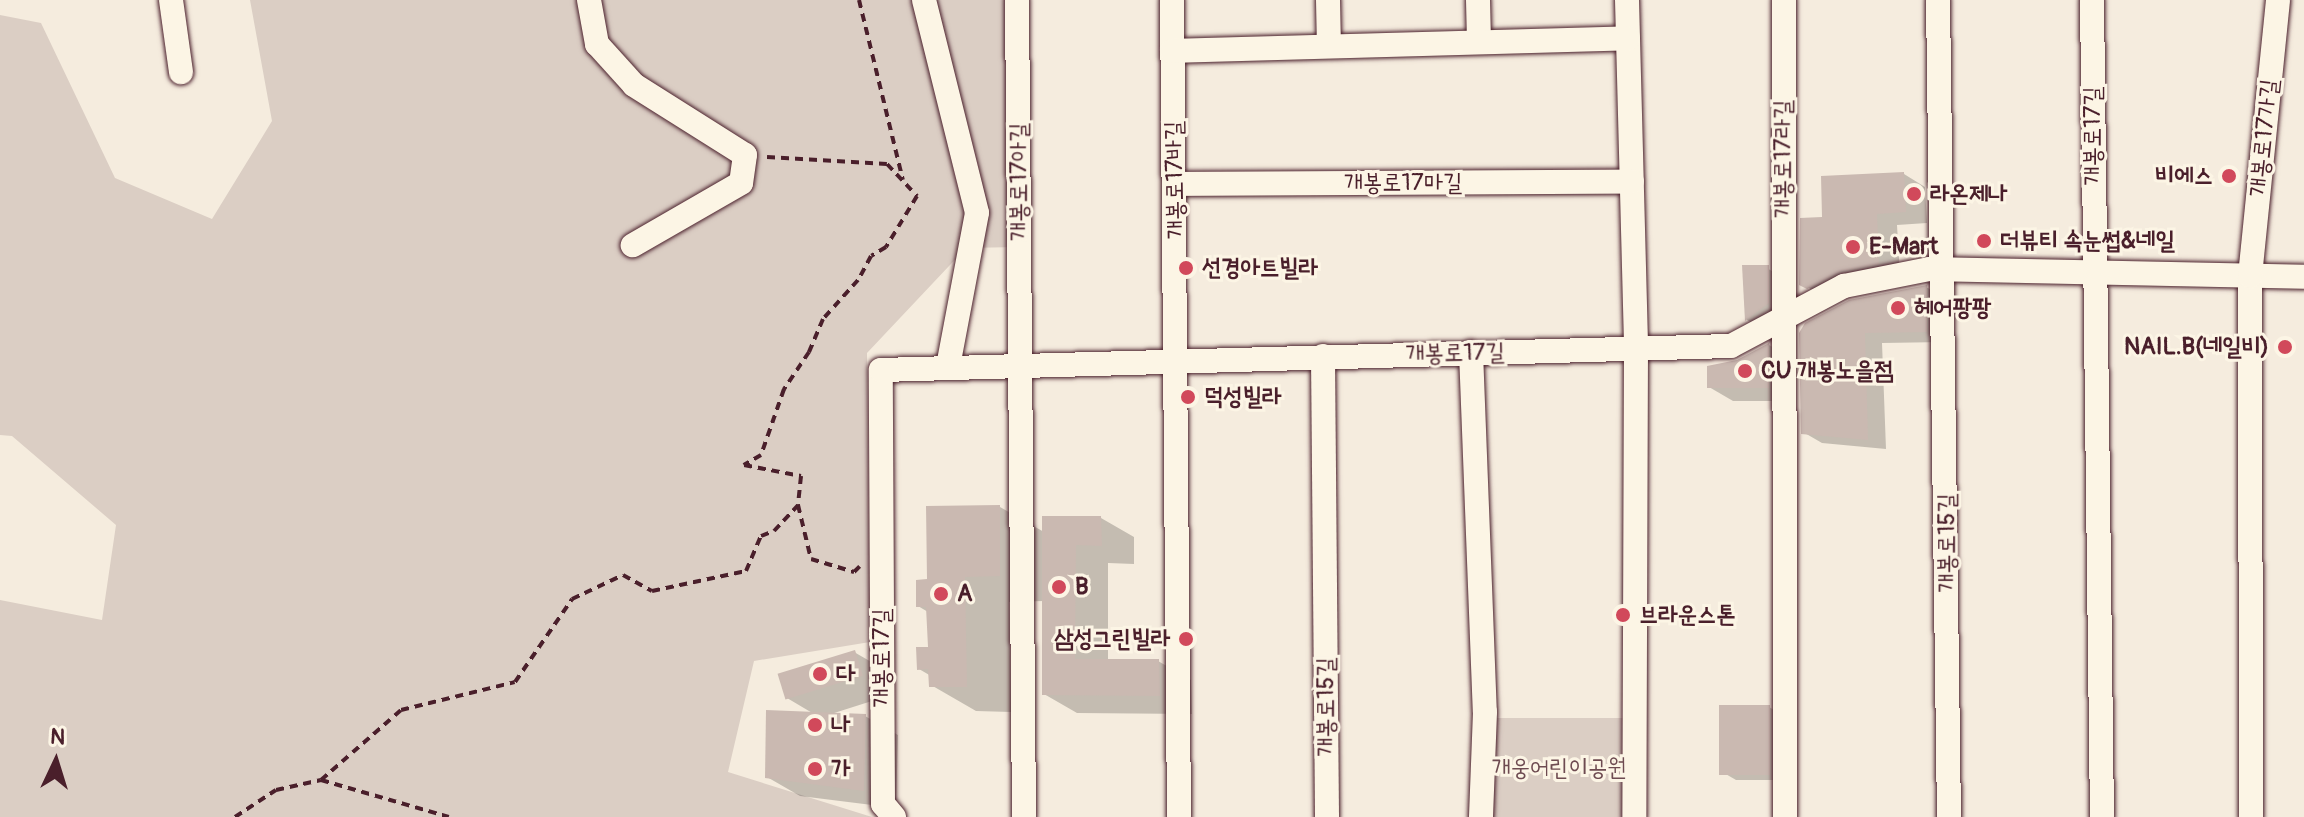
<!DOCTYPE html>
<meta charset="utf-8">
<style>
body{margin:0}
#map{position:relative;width:2304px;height:817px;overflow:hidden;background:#f5ecde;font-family:Pangolin,"Poor Story",sans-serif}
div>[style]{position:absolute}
.green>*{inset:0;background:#dbcec4;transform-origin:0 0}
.shadow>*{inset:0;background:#0003}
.building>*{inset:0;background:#cab9b1;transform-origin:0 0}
.path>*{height:4px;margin-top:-2px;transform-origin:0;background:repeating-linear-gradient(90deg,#4a1f2b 0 8px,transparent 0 14px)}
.roads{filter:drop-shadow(0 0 2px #4a1f2b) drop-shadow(0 0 2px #4a1f2b)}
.minor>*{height:24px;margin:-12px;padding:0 12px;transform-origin:12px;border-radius:12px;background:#fcf5e5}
.dots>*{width:22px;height:22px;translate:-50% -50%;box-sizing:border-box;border:4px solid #fcf5e5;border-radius:50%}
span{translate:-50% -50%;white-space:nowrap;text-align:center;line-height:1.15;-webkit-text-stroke:6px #fcf5e5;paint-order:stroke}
.street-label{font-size:24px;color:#4a1f2b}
.poi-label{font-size:24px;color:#4a1f2b;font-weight:700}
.right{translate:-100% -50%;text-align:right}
.left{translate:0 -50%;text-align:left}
.park-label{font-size:24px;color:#6e4b51}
.north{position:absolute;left:16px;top:721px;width:80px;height:80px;-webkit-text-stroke:6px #fcf5e5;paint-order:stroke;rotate:4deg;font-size:22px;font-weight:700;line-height:32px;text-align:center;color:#4a1f2b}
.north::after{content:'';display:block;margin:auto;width:28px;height:36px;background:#4a1f2b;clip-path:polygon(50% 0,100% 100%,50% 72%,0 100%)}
</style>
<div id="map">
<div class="green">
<i style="clip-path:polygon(250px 0,1017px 0,1019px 247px,966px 248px,867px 353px,870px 642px,754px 661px,728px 772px,872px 817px,0 817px,0 600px,102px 620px,116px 525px,12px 436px,0 435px,0 15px,41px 23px,115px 178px,212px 219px,272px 121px)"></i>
<i style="left:1491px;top:718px;width:136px;height:99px"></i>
</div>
<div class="shadow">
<i style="clip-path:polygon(1904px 174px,1925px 187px,1927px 223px,1897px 225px,1900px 275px,1829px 300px,1801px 283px,1824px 219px)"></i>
<i style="clip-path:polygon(1744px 267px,1765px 267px,1782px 277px,1786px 313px,1764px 330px,1747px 320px)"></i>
<i style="clip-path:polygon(1926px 287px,1945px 297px,1945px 342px,1882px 343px,1886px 449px,1822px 443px,1803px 432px,1850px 302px)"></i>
<i style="clip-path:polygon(1769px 345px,1792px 358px,1793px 401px,1733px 401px,1709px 387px,1738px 361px)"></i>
<i style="clip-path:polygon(1000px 507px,1044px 532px,1101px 518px,1134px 537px,1134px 564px,1108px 563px,1108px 661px,1158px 661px,1191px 680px,1192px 714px,1077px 713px,1044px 694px,1044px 601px,1009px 602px,1011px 712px,976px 711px,931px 685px,931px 676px,919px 669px,930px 649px,928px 612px,918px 606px,929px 581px)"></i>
<i style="clip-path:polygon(854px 652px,887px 671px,894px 694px,831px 714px,865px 716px,898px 735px,896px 808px,800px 796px,767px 777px,814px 714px,787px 698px)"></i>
<i style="clip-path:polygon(1769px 707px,1781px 714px,1781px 780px,1736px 780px,1724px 773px)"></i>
</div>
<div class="building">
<i style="clip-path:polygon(1904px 172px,1906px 212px,1877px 214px,1879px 264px,1841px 271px,1807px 289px,1799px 285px,1800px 218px,1822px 217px,1821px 176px)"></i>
<i style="clip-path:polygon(1742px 265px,1769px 265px,1769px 303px,1745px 321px)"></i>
<i style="clip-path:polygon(1927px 285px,1927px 332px,1865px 333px,1868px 440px,1801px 434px,1799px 333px,1805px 323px,1849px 300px)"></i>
<i style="clip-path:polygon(1769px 343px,1769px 388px,1707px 388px,1707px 366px,1737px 360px)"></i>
<i style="clip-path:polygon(1000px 505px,1000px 576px,965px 577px,967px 687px,929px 687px,928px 669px,917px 670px,916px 647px,928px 647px,926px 607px,916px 607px,916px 580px,927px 579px,926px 506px)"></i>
<i style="clip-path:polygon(1042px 516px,1101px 516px,1102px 546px,1076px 545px,1075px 659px,1159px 659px,1160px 696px,1042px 695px)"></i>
<i style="left:855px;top:650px;width:27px;height:81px;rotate:73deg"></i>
<i style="left:1770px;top:705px;width:70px;height:51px;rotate:90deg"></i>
<i style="clip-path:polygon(766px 710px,866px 714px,864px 791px,765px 778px)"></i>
</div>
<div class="path">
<i style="left:859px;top:0;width:185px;rotate:76.3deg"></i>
<i style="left:767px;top:157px;width:120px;rotate:3.3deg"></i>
<i style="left:887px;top:164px;width:44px;rotate:46.8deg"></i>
<i style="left:917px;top:196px;width:60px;rotate:121.3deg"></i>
<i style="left:886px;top:247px;width:17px;rotate:149deg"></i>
<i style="left:871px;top:256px;width:27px;rotate:118deg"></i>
<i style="left:858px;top:280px;width:52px;rotate:131.9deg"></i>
<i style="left:823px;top:319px;width:36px;rotate:113deg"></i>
<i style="left:809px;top:352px;width:45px;rotate:124deg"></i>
<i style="left:784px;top:389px;width:70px;rotate:109.2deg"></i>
<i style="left:761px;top:455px;width:20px;rotate:150deg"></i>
<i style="left:744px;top:465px;width:58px;rotate:10.9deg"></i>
<i style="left:801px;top:476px;width:29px;rotate:96deg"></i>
<i style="left:798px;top:505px;width:56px;rotate:76.5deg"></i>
<i style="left:811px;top:559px;width:45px;rotate:16.8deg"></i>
<i style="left:854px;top:572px;width:8px;rotate:-45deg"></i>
<i style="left:321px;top:780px;width:133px;rotate:16.1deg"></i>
<i style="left:235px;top:817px;width:49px;rotate:-33.4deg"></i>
<i style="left:276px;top:790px;width:46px;rotate:-12.5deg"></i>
<i style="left:321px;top:780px;width:106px;rotate:-41.2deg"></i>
<i style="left:401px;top:710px;width:117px;rotate:-13.8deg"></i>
<i style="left:515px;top:682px;width:101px;rotate:-55.5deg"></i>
<i style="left:572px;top:599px;width:56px;rotate:-25.2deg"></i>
<i style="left:623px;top:575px;width:33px;rotate:29deg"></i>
<i style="left:652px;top:591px;width:96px;rotate:-12deg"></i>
<i style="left:746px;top:571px;width:38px;rotate:-67deg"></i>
<i style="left:761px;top:536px;width:14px;rotate:-21deg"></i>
<i style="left:774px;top:531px;width:35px;rotate:-47deg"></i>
</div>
<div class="roads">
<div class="minor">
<i style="left:171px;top:0;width:73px;rotate:82.1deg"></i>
<i style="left:589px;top:0;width:45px;rotate:79.7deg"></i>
<i style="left:597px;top:44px;width:55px;rotate:47.9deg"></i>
<i style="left:634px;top:85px;width:131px;rotate:32.2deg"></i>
<i style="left:745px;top:155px;width:28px;rotate:98deg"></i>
<i style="left:741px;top:183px;width:125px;rotate:150.1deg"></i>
<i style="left:924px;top:0;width:219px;rotate:76deg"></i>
<i style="left:977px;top:213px;width:157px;rotate:100.7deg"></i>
<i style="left:1017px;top:0;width:817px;rotate:89.51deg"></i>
<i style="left:1172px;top:0;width:817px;rotate:89.51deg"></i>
<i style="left:1328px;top:0;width:46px;rotate:88.8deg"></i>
<i style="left:1478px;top:0;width:42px;rotate:88.6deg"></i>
<i style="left:1627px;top:0;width:348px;rotate:88.5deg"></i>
<i style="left:1636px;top:348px;width:469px;rotate:90.2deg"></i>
<i style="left:1784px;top:0;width:817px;rotate:89.93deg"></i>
<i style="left:1938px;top:0;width:817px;rotate:89.23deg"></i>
<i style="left:2092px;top:0;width:817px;rotate:89.3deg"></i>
<i style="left:1172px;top:51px;width:456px;rotate:-1.6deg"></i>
<i style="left:1175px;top:184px;width:457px;rotate:-0.3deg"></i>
<i style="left:1471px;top:352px;width:360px;rotate:87.8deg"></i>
<i style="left:1485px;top:712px;width:105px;rotate:92.2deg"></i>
<i style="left:1323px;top:356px;width:461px;rotate:89.5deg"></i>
<i style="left:894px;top:817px;width:17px;rotate:-130deg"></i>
<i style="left:883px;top:804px;width:434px;rotate:-90.3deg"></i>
<i style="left:881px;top:370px;width:850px;rotate:-1.62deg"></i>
<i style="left:1731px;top:346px;width:128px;rotate:-28deg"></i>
<i style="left:1844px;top:286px;width:87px;rotate:-11.3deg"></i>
<i style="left:1929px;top:269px;width:375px;rotate:1.2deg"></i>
<i style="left:2251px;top:817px;width:541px;rotate:-90.11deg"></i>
<i style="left:2250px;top:276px;width:277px;rotate:-84.2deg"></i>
</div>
</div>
<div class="dots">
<i style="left:2229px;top:176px;background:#d1495b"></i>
<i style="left:1914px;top:194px;background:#d1495b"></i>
<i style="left:1984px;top:241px;background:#d1495b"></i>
<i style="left:1853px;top:247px;background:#d1495b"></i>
<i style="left:1186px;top:268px;background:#d1495b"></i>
<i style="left:1898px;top:308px;background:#d1495b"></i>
<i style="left:2285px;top:347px;background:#d1495b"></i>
<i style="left:1745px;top:371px;background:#d1495b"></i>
<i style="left:1188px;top:397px;background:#d1495b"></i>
<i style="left:1059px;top:587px;background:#d1495b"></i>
<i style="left:941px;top:594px;background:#d1495b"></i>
<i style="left:1623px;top:615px;background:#d1495b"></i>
<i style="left:1186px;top:639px;background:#d1495b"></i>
<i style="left:820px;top:674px;background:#d1495b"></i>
<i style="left:815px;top:725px;background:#d1495b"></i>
<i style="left:815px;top:769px;background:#d1495b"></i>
</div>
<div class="street-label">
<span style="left:2093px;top:136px;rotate:-90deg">개봉로17길</span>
<span style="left:2264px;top:138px;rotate:-84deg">개봉로17가길</span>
<span style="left:1783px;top:159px;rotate:-90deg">개봉로17라길</span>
<span style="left:1175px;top:180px;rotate:-91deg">개봉로17바길</span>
<span style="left:1019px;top:182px;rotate:-90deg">개봉로17아길</span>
<span style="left:1403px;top:183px">개봉로17마길</span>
<span style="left:1455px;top:353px;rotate:-1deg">개봉로17길</span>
<span style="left:1947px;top:543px;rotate:-90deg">개봉로15길</span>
<span style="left:882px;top:658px;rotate:-90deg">개봉로17길</span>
<span style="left:1326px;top:707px;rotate:-90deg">개봉로15길</span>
</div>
<div class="poi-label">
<span class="right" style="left:2213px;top:176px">비에스</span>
<span class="left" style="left:1930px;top:194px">라온제나</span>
<span class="left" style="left:2000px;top:241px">더뷰티 속눈썹&amp;네일</span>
<span class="left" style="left:1869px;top:247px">E-Mart</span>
<span class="left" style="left:1202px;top:268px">선경아트빌라</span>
<span class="left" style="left:1914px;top:308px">헤어팡팡</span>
<span class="right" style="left:2269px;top:347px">NAIL.B(네일비)</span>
<span class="left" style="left:1761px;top:371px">CU 개봉노을점</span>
<span class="left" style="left:1204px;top:397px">덕성빌라</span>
<span class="left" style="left:1075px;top:587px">B</span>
<span class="left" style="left:957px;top:594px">A</span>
<span class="left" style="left:1639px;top:615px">브라운스톤</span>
<span class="right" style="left:1170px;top:639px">삼성그린빌라</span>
<span class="left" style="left:836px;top:674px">다</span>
<span class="left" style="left:831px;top:725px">나</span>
<span class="left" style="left:831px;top:769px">가</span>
</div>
<div class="park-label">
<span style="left:1559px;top:768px">개웅어린이공원</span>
</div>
<div class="north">N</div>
</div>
